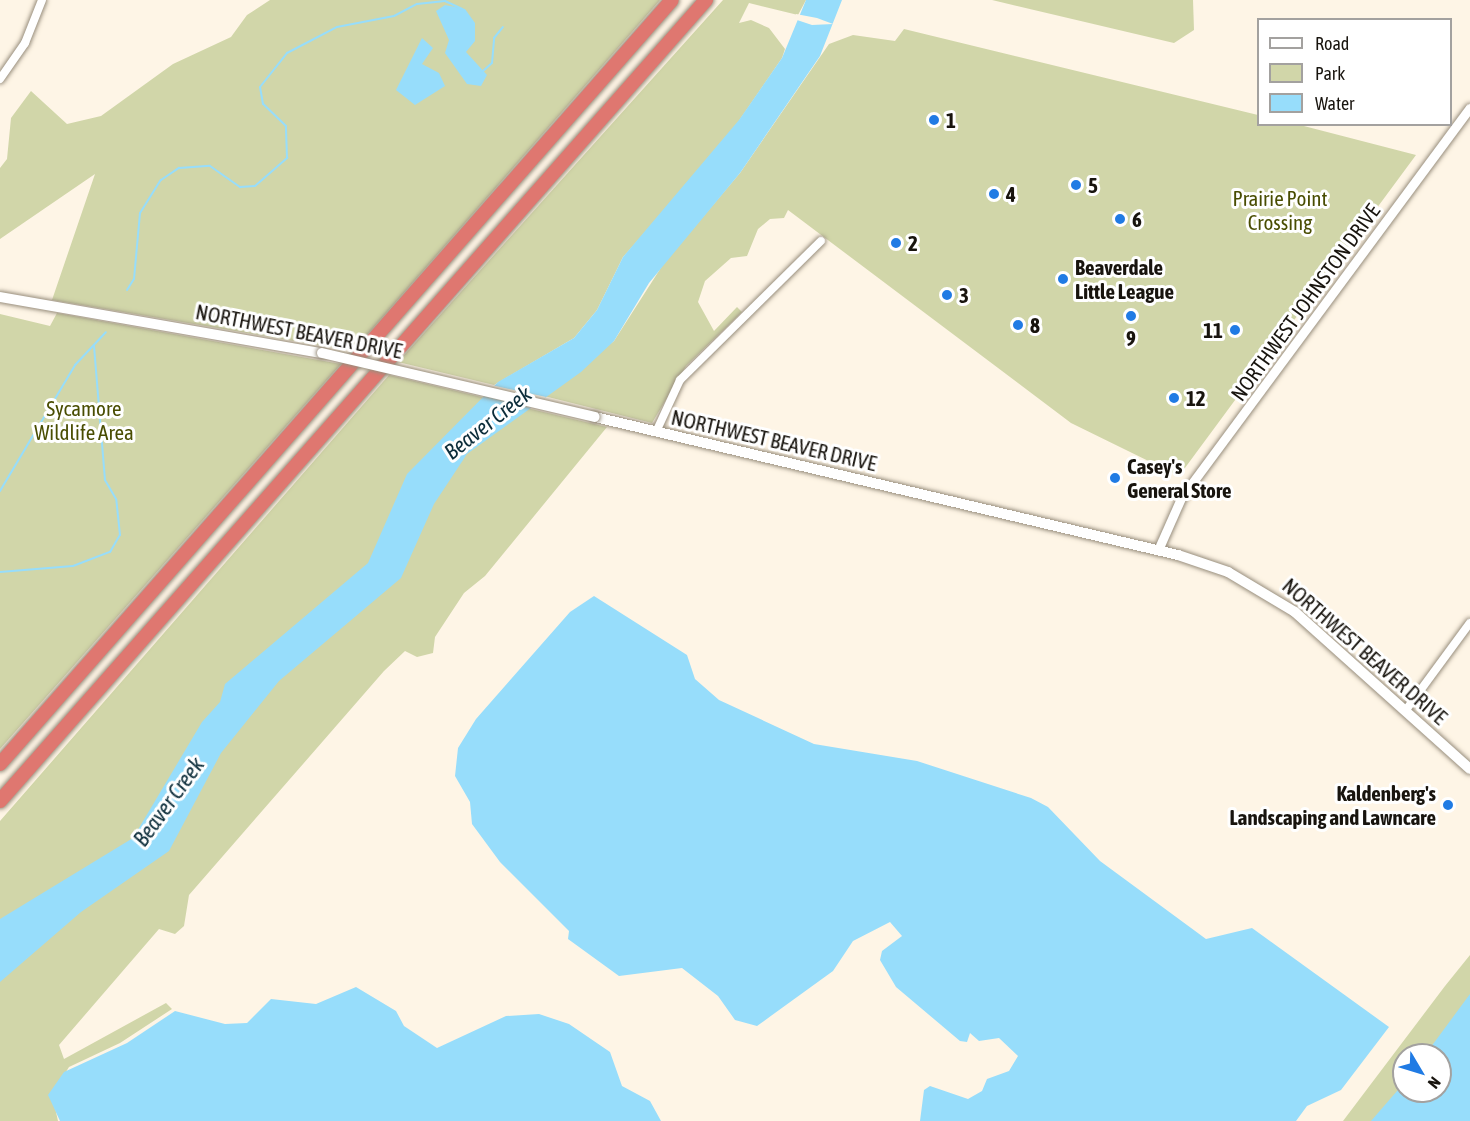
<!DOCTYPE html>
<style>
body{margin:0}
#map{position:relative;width:1470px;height:1121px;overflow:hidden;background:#fef5e6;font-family:"Asap Condensed",sans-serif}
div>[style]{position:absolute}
.green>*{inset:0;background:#d1d6a9}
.water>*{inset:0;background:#97ddfb}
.pier>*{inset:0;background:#fef5e6}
.stream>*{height:2px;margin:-1px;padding:0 1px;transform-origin:1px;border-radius:1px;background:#97ddfb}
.roads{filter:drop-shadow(0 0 2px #988e7d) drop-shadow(0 0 2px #988e7d)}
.minor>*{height:8px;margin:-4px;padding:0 4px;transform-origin:4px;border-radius:4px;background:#fff}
.tertiary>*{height:9px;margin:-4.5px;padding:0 4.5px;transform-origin:4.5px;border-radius:4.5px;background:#fff}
.secondary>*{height:10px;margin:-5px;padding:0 5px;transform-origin:5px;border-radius:5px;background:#fff}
.motorway>*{height:14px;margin:-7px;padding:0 7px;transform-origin:7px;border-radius:7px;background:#df7770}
.bridges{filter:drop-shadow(0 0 2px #988e7d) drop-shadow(0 0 2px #988e7d)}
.secondary-bridge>*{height:10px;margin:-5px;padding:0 5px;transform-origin:5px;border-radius:5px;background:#fff}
.dots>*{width:16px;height:16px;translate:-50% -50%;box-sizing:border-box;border:3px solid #fff;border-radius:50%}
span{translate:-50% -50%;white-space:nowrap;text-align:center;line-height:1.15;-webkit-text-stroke:6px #fff;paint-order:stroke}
.poi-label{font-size:21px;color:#18140e;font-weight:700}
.left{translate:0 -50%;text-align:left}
.right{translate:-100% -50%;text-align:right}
.park-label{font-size:21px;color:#494d02}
.street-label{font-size:21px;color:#18140e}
.water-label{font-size:22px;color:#0c2d3a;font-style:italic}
.legend{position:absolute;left:1257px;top:18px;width:195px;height:108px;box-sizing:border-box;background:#fff;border:2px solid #a3a19f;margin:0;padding:8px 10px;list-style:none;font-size:18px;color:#18140e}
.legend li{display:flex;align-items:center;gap:12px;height:30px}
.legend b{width:30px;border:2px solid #a3a19f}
.north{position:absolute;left:1392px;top:1043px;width:60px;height:60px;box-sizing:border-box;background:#fff;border:2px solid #a3a19f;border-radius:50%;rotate:128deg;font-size:16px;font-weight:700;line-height:24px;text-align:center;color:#18140e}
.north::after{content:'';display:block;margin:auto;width:21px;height:27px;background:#207be4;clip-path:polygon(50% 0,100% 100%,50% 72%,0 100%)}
</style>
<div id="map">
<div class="green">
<i style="clip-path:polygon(270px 0,660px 0,353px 351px,52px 300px,95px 174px,0 239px,0 168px,7px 159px,11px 118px,31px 91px,67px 124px,101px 116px,173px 64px,231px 37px,247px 15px)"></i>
<i style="clip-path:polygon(723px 0,806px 0,798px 15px,749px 3px,739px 23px,751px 20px,769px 28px,785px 49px,782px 58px,721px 147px,623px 257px,597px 310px,574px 338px,494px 385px,398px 362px)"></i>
<i style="clip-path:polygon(992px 0,1193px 0,1194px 30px,1174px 43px)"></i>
<i style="clip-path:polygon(904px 29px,1258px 115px,1258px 124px,1300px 125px,1416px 155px,1179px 476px,1071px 423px,788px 210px,784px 218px,770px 219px,758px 229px,747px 256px,731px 258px,705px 281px,698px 302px,714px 331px,737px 307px,742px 312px,686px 366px,652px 423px,544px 396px,614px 341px,664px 263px,740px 173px,829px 44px,853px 35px,895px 41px)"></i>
<i style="clip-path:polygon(57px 313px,341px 364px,0 749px,0 314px,50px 326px)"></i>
<i style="clip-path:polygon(389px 375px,607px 427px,485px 576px,464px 593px,435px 637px,433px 653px,417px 657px,405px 651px,384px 671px,189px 895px,184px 926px,175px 934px,159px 929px,59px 1045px,64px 1059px,166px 1003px,172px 1009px,120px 1043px,69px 1067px,52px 1094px,58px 1121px,0 1121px,0 821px)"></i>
<i style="clip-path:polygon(evenodd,1470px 955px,1470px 1121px,1343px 1121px,1445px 986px,1470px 955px,1404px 1055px,1440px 1055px,1440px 1091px,1404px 1091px,1404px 1055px)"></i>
</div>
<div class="water">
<i style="clip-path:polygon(806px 0,842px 0,820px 56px,740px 173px,649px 283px,614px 341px,581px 372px,467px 454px,434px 504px,401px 578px,279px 681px,221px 753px,169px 851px,81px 912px,0 982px,0 919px,133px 838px,202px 722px,220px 702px,225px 684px,368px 563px,407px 474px,498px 382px,574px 338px,597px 310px,623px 257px,739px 120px,782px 58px)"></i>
<i style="clip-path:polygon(445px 5px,465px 9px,475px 23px,475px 41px,466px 52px,487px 75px,481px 86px,467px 84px,445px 53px,449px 40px,436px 11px)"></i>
<i style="clip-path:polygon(422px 38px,433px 48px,422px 64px,439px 73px,445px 86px,415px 105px,396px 90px)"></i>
<i style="clip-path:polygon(594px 596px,687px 655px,695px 679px,719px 700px,814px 744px,917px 761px,1031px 798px,1048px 807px,1100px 861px,1206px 939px,1252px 928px,1389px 1027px,1341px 1090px,1307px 1106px,1296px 1121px,920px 1121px,924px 1090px,930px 1086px,968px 1099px,982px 1091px,987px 1079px,1009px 1071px,1018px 1056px,999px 1038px,979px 1041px,970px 1033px,967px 1042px,960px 1041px,896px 987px,880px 960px,882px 951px,902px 936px,890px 922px,853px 941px,833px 971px,757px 1026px,735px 1020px,718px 996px,682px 968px,619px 976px,568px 939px,569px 931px,500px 862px,472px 824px,470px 802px,455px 776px,458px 748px,476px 719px,570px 612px)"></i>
<i style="clip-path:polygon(356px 987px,396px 1011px,404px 1026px,437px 1048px,506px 1016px,539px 1014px,569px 1024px,610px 1052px,622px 1086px,650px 1101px,661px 1121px,60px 1121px,48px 1095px,64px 1072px,127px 1043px,175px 1011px,225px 1024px,247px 1023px,271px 999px,316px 1004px)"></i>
<i style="clip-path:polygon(1470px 994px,1470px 1121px,1371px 1121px,1404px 1083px,1404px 1091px,1440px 1091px,1440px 1055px,1425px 1055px)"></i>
</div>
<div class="pier">
<i style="clip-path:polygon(796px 14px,817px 18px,833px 24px,812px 25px,794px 19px)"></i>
<i style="clip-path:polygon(491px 385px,546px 397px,532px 408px,480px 395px)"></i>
</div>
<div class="stream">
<i style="left:483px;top:71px;width:12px;rotate:-42deg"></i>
<i style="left:492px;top:63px;width:25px;rotate:-85deg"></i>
<i style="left:494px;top:38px;width:14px;rotate:-51deg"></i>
<i style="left:127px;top:290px;width:13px;rotate:-58deg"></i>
<i style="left:134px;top:279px;width:66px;rotate:-84.8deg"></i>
<i style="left:140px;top:213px;width:39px;rotate:-58deg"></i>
<i style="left:161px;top:180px;width:22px;rotate:-34deg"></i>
<i style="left:179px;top:168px;width:31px;rotate:-4deg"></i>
<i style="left:210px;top:166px;width:37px;rotate:35deg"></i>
<i style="left:240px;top:187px;width:15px;rotate:-4deg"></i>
<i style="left:255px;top:186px;width:43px;rotate:-41.2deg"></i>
<i style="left:287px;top:158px;width:32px;rotate:-92deg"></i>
<i style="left:286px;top:126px;width:32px;rotate:-136deg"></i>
<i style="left:263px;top:104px;width:17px;rotate:-100deg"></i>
<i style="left:260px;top:87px;width:43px;rotate:-51.5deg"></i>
<i style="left:287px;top:53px;width:56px;rotate:-27.5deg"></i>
<i style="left:337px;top:27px;width:58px;rotate:-10.9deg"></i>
<i style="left:394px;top:16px;width:26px;rotate:-28deg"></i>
<i style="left:417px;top:4px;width:28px;rotate:-6deg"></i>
<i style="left:445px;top:1px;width:19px;rotate:25deg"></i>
<i style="left:0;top:491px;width:147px;rotate:-59.2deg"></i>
<i style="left:75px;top:365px;width:45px;rotate:-46.8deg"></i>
<i style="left:0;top:572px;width:73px;rotate:-4.7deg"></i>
<i style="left:73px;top:566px;width:40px;rotate:-21deg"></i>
<i style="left:110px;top:552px;width:20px;rotate:-60deg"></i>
<i style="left:120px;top:535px;width:36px;rotate:-96deg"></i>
<i style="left:116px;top:499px;width:22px;rotate:-120deg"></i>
<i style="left:105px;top:480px;width:135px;rotate:-94.7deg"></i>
</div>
<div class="roads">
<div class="minor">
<i style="left:0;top:79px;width:44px;rotate:-55.2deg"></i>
<i style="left:25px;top:43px;width:46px;rotate:-68.4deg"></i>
<i style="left:656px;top:432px;width:57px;rotate:-65.2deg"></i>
<i style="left:680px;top:380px;width:198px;rotate:-44.6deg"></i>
<i style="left:1406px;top:710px;width:108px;rotate:-53.7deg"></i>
</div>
<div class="tertiary">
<i style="left:1158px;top:550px;width:57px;rotate:-66.1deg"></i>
<i style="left:1181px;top:498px;width:485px;rotate:-53.5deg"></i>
</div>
<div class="secondary">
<i style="left:0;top:297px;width:327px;rotate:9.9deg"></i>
<i style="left:595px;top:417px;width:599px;rotate:13.32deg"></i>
<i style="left:1178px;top:555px;width:53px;rotate:18.8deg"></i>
<i style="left:1228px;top:572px;width:78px;rotate:30.8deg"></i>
<i style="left:1295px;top:612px;width:235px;rotate:41.9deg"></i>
</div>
<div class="motorway">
<i style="left:0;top:764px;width:1017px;rotate:-48.67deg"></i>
<i style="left:0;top:801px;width:1068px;rotate:-48.61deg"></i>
</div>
</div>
<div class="bridges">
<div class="secondary-bridge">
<i style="left:322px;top:353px;width:280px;rotate:13.2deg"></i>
</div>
</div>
<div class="dots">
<i style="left:934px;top:120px;background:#207be4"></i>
<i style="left:1076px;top:185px;background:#207be4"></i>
<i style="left:994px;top:194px;background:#207be4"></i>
<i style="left:1120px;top:219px;background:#207be4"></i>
<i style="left:896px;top:243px;background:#207be4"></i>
<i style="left:1063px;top:279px;background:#207be4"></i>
<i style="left:947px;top:295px;background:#207be4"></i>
<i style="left:1131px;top:316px;background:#207be4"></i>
<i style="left:1018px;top:325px;background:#207be4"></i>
<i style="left:1235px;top:330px;background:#207be4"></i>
<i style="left:1174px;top:398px;background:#207be4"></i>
<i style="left:1115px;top:478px;background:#207be4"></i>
<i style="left:1448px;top:805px;background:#207be4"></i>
</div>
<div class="poi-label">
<span class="left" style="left:946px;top:120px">1</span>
<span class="left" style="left:1088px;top:185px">5</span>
<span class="left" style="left:1006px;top:194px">4</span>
<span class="left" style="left:1132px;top:219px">6</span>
<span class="left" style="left:908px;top:243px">2</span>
<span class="left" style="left:1075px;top:279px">Beaverdale<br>Little League</span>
<span class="left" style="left:959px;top:295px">3</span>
<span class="left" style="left:1030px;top:325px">8</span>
<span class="right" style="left:1223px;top:330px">11</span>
<span style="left:1131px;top:338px">9</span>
<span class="left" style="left:1186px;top:398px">12</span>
<span class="left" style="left:1127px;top:478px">Casey's<br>General Store</span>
<span class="right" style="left:1436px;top:805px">Kaldenberg's<br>Landscaping and Lawncare</span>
</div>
<div class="park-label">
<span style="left:1280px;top:210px">Prairie Point<br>Crossing</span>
<span style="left:84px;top:420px">Sycamore<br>Wildlife Area</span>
</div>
<div class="street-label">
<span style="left:1305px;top:302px;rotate:-54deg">NORTHWEST JOHNSTON DRIVE</span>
<span style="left:299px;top:331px;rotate:11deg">NORTHWEST BEAVER DRIVE</span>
<span style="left:774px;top:440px;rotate:13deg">NORTHWEST BEAVER DRIVE</span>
<span style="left:1365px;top:651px;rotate:41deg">NORTHWEST BEAVER DRIVE</span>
</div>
<div class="water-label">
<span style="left:488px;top:423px;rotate:-38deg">Beaver Creek</span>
<span style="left:169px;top:802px;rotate:-54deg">Beaver Creek</span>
</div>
<ul class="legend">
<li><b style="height:8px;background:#fff"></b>Road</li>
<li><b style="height:16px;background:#d1d6a9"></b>Park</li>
<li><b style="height:16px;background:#97ddfb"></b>Water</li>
</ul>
<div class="north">N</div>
</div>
